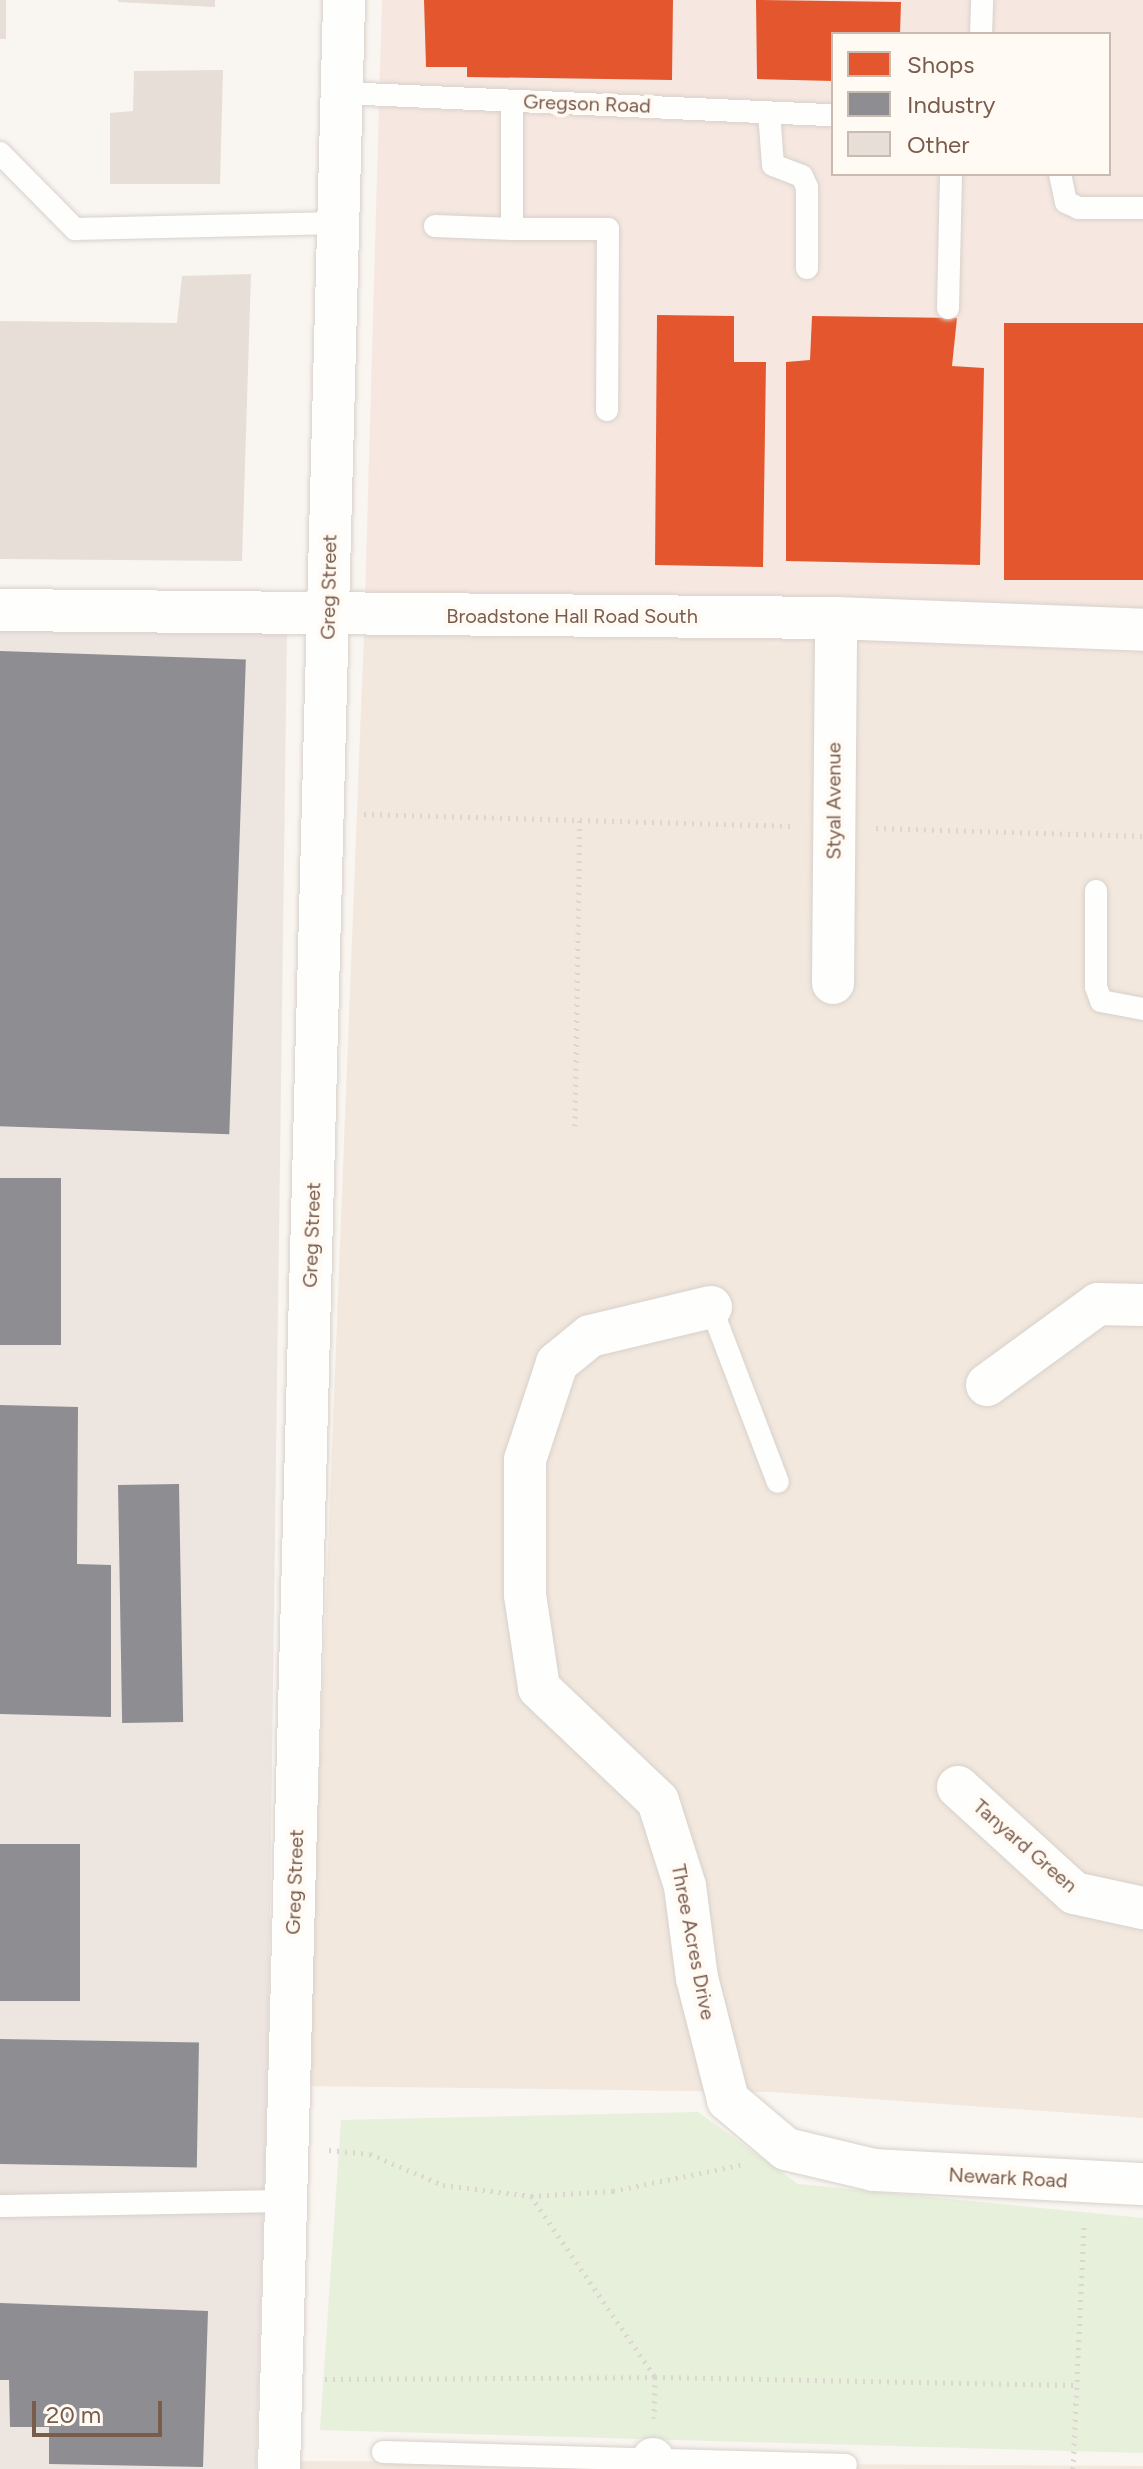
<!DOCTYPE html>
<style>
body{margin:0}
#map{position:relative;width:1143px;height:2469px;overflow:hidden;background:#f9f5f0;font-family:Figtree,sans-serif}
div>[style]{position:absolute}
.residential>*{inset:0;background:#f2e8de}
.commercial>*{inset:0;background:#f6e8e1}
.industrial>*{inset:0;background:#ede5e0}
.green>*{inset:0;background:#e7f0db}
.shops>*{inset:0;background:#e4572e;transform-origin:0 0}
.industry>*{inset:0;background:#8d8d92;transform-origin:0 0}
.building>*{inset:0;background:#e6ded7;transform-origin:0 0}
.path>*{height:5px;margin-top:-2.5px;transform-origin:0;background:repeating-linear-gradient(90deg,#dcd5d0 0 2px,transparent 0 8px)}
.roads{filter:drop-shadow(0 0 2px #d7d1cb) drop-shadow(0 0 2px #d7d1cb)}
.lane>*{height:22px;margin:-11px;padding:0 11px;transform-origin:11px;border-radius:11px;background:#fefefd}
.street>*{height:42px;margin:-21px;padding:0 21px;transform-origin:21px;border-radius:21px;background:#fefefd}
span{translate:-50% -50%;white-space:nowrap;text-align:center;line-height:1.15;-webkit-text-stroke:8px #fffaf3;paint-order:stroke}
.street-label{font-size:20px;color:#7a5c4d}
.legend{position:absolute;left:831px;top:32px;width:280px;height:144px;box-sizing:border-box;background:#fffaf3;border:2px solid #cabbb1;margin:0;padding:10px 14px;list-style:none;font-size:24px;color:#7a5c4d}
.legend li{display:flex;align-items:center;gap:16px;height:40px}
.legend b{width:40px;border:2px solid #cabbb1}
.scale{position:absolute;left:32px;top:2401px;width:130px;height:36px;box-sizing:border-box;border:4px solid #7a5c4d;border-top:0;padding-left:10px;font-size:24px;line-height:28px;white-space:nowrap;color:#7a5c4d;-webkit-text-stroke:6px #fffaf3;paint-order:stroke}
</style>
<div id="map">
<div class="residential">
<i style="clip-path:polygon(364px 634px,1143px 654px,1143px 2118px,772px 2092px,307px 2086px)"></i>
<i style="clip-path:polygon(301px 2461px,1143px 2466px,1143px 2469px,300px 2469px)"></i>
</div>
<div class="commercial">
<i style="clip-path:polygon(evenodd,382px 0,1143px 0,1143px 654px,364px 634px,382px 0,833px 34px,1109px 34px,1109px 174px,833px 174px,833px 34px)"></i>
</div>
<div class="industrial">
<i style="clip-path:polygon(0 629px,287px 631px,268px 2060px,256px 2469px,0 2469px)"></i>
</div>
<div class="green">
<i style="clip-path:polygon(698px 2112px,798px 2184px,1143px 2218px,1143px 2453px,320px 2430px,341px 2120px)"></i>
</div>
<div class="shops">
<i style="clip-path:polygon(424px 0,673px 0,672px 80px,467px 77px,467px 67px,426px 67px)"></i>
<i style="clip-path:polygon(756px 0,901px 2px,900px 34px,833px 34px,833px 81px,757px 79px)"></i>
<i style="clip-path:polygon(657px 315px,734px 316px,734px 362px,766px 362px,763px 567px,655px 565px)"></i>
<i style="clip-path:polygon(812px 316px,957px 318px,952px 366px,984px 368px,980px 565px,786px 561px,786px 362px,810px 360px)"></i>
<i style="left:1004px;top:323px;width:139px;height:257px"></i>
</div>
<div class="industry">
<i style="left:0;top:651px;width:246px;height:475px;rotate:2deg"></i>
<i style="left:0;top:1178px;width:61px;height:167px"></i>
<i style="clip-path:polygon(0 1405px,78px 1407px,77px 1564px,111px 1565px,111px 1717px,0 1714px)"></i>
<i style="left:179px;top:1484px;width:238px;height:61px;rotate:89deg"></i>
<i style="left:80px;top:1844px;width:157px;height:80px;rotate:90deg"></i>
<i style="left:0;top:2039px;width:199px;height:125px;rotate:1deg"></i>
<i style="clip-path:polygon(0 2303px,208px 2311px,203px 2467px,49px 2464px,49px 2427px,10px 2427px,9px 2380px,0 2380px)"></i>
</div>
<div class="building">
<i style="left:0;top:0;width:6px;height:39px"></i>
<i style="clip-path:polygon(118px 0,215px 0,215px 7px,118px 2px)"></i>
<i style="clip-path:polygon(223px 70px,220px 184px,110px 184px,110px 113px,133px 111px,134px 71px)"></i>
<i style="clip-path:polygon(251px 274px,242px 561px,0 559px,0 321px,177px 323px,182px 276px)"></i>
</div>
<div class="path">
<i style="left:364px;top:814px;width:430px;rotate:1.6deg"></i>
<i style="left:876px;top:828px;width:267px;rotate:1.7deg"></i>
<i style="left:575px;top:1126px;width:306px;rotate:-89.1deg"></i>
<i style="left:329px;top:2150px;width:41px;rotate:5.6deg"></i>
<i style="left:370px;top:2154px;width:79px;rotate:23deg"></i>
<i style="left:443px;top:2185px;width:89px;rotate:7.1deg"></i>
<i style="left:531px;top:2196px;width:82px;rotate:-3.5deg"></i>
<i style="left:613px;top:2191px;width:130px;rotate:-11.6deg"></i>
<i style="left:531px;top:2196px;width:219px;rotate:55.6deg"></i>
<i style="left:655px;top:2377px;width:422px;rotate:1.1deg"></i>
<i style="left:325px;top:2379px;width:330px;rotate:-0.3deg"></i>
<i style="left:655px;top:2377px;width:41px;rotate:91.4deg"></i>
<i style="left:1073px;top:2469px;width:245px;rotate:-87.4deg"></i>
</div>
<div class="roads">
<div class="lane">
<i style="left:981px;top:34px;width:34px;rotate:-88deg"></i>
<i style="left:342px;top:93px;width:491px;rotate:2.6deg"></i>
<i style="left:769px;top:112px;width:53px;rotate:85.7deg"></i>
<i style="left:773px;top:165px;width:31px;rotate:21deg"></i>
<i style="left:802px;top:176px;width:12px;rotate:66deg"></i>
<i style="left:807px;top:187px;width:81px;rotate:90deg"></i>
<i style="left:0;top:153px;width:107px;rotate:45.4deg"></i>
<i style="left:75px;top:229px;width:263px;rotate:-1.3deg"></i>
<i style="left:1060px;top:174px;width:29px;rotate:78deg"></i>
<i style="left:1066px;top:202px;width:14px;rotate:25deg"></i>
<i style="left:1079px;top:208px;width:64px"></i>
<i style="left:435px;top:226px;width:77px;rotate:2.2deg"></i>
<i style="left:512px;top:229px;width:128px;rotate:-90deg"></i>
<i style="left:512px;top:229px;width:96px"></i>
<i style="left:608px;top:229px;width:181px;rotate:90.3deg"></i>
<i style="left:948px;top:308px;width:134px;rotate:-88.7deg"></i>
<i style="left:1096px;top:891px;width:96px;rotate:90deg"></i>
<i style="left:1096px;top:987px;width:15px;rotate:70deg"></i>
<i style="left:1101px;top:1001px;width:43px;rotate:10.8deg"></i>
<i style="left:711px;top:1307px;width:187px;rotate:69.1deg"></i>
<i style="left:0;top:2206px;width:286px;rotate:-1deg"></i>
<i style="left:383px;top:2452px;width:463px;rotate:1.6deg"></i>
</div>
<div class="street">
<i style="left:0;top:610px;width:836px;rotate:0.55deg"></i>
<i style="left:836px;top:618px;width:307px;rotate:2.2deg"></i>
<i style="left:833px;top:983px;width:365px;rotate:-89.5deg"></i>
<i style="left:711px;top:1307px;width:124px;rotate:166.5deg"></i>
<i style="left:590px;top:1336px;width:43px;rotate:140.7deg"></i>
<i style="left:557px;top:1363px;width:102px;rotate:108.3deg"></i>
<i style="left:525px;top:1460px;width:135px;rotate:90deg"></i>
<i style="left:525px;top:1595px;width:94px;rotate:81.4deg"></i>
<i style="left:539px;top:1688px;width:164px;rotate:43.5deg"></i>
<i style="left:658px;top:1801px;width:89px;rotate:72.4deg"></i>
<i style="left:685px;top:1886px;width:93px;rotate:82.6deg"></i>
<i style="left:697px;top:1978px;width:126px;rotate:75.7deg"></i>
<i style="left:728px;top:2100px;width:76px;rotate:40.2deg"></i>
<i style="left:786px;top:2149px;width:90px;rotate:13.4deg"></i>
<i style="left:874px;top:2170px;width:269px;rotate:3deg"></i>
<i style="left:987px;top:1385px;width:137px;rotate:-36.1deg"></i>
<i style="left:1098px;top:1304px;width:45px;rotate:1.3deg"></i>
<i style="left:958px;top:1787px;width:157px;rotate:42.4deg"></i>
<i style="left:1074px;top:1893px;width:71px;rotate:12.3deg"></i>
<i style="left:653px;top:2459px;width:10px;rotate:90deg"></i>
<i style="left:279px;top:2469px;width:2470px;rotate:-88.49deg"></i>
</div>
</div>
<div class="street-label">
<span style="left:587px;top:104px;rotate:2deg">Gregson Road</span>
<span style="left:329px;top:587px;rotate:-89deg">Greg Street</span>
<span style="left:572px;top:616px">Broadstone Hall Road South</span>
<span style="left:834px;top:801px;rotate:-90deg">Styal Avenue</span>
<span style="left:312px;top:1235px;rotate:-88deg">Greg Street</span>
<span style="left:1025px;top:1846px;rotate:41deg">Tanyard Green</span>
<span style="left:295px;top:1882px;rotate:-88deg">Greg Street</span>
<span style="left:693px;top:1942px;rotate:79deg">Three Acres Drive</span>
<span style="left:1008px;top:2178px;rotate:3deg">Newark Road</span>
</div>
<ul class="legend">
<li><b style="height:22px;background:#e4572e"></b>Shops</li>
<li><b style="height:22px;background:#8d8d92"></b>Industry</li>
<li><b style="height:22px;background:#e6ded7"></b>Other</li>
</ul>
<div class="scale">20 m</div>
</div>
